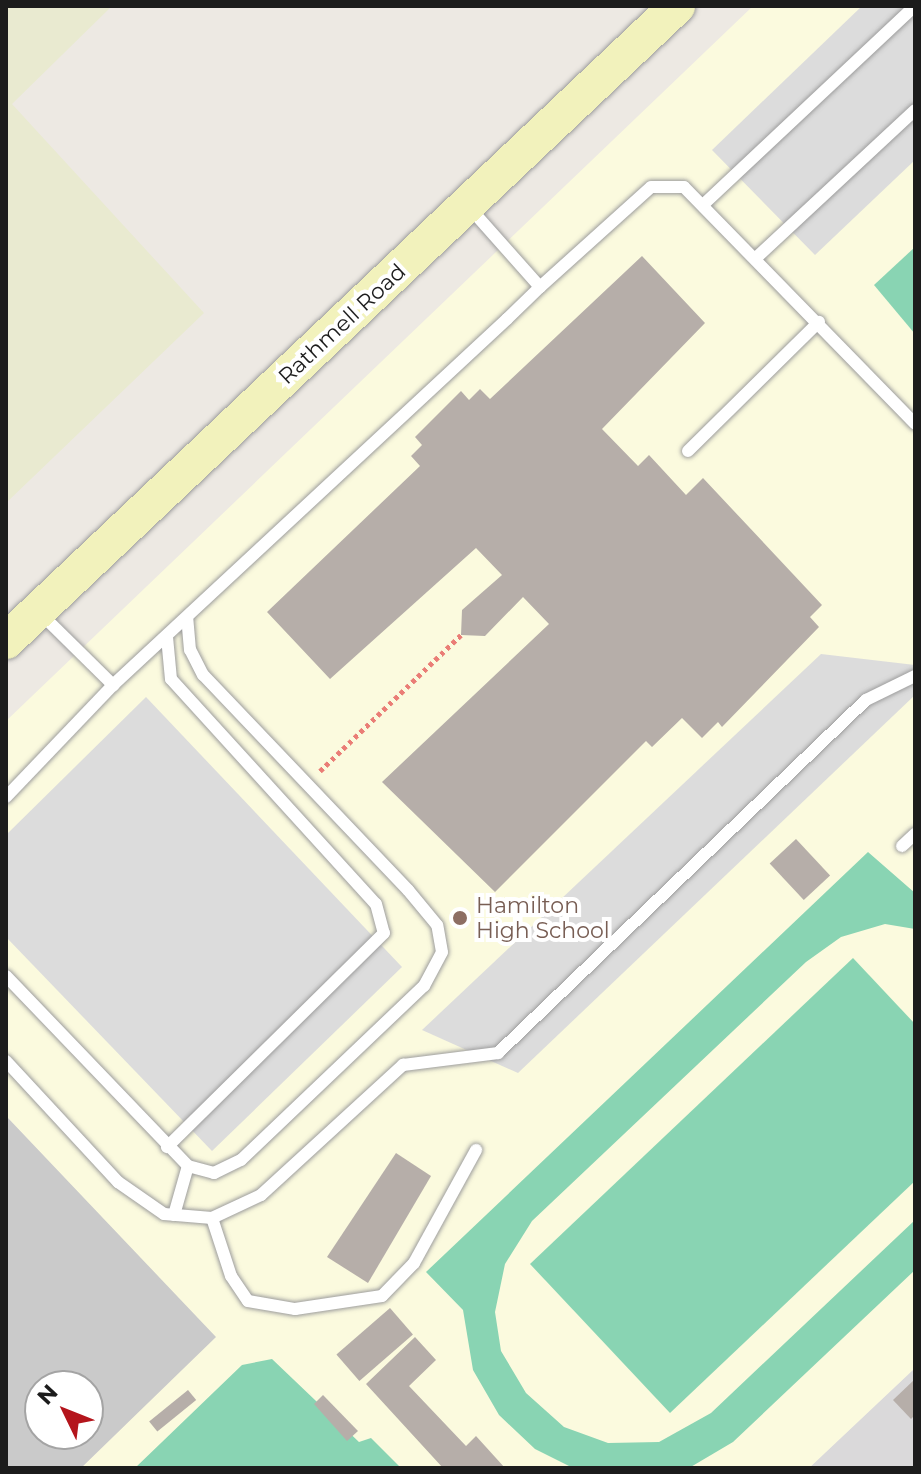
<!DOCTYPE html>
<style>
body{margin:0}
#map{position:relative;width:921px;height:1474px;overflow:hidden;background:#ede9e3;font-family:Montserrat,sans-serif}
div>[style]{position:absolute}
.residential>*{inset:0;background:#dad9da}
.education>*{inset:0;background:#fbfade}
.religious>*{inset:0;background:#cacaca}
.farmland>*{inset:0;background:#e9ead0}
.pitch>*{inset:0;background:#89d4b3}
.parking>*{inset:0;background:#dcdcdc}
.building>*{inset:0;background:#b6aea9;transform-origin:0 0}
.path>*{height:5px;margin-top:-2.5px;transform-origin:0;background:repeating-linear-gradient(90deg,#ea7d76 0 4px,transparent 0 8px)}
.roads{filter:drop-shadow(0 0 2px #9d9d9d) drop-shadow(0 0 2px #9d9d9d)}
.lane>*{height:12px;margin:-6px;padding:0 6px;transform-origin:6px;border-radius:6px;background:#fff}
.secondary>*{height:36px;margin:-18px;padding:0 18px;transform-origin:18px;border-radius:18px;background:#f2f2bc}
.dots>*{width:22px;height:22px;translate:-50% -50%;box-sizing:border-box;border:4px solid #fff;border-radius:50%}
span{translate:-50% -50%;white-space:nowrap;text-align:center;line-height:1.15;-webkit-text-stroke:8px #fff;paint-order:stroke}
.street-label{font-size:22px;color:#1c1c1c}
.education-label{font-size:22px;color:#785e54}
.left{translate:0 -50%;text-align:left}
.frame{position:absolute;inset:0;border:8px solid #1c1c1c;pointer-events:none}
.north{position:absolute;left:24px;top:1370px;width:80px;height:80px;box-sizing:border-box;background:#fff;border:2px solid #a4a4a4;border-radius:50%;rotate:313deg;font-size:22px;font-weight:700;line-height:32px;text-align:center;color:#1c1c1c}
.north::after{content:'';display:block;margin:auto;width:28px;height:36px;background:#b4151c;clip-path:polygon(50% 0,100% 100%,50% 72%,0 100%)}
</style>
<div id="map">
<div class="residential">
<i style="clip-path:polygon(915px 1368px,915px 1468px,809px 1468px)"></i>
</div>
<div class="education">
<i style="clip-path:polygon(753px 6px,915px 6px,915px 1368px,809px 1468px,81px 1468px,215px 1337px,6px 1116px,6px 721px)"></i>
</div>
<div class="religious">
<i style="clip-path:polygon(evenodd,6px 1116px,216px 1337px,81px 1468px,6px 1468px,6px 1116px,40px 1386px,88px 1386px,88px 1434px,40px 1434px,40px 1386px)"></i>
</div>
<div class="farmland">
<i style="clip-path:polygon(6px 6px,112px 6px,12px 104px,204px 313px,6px 503px)"></i>
</div>
<div class="pitch">
<i style="clip-path:polygon(915px 247px,915px 334px,874px 285px)"></i>
<i style="clip-path:polygon(868px 852px,915px 893px,915px 929px,885px 924px,841px 937px,806px 962px,532px 1221px,505px 1264px,495px 1312px,501px 1351px,526px 1393px,564px 1427px,608px 1443px,659px 1442px,711px 1413px,915px 1220px,915px 1270px,733px 1442px,689px 1468px,573px 1468px,535px 1449px,499px 1415px,473px 1370px,463px 1310px,426px 1272px)"></i>
<i style="clip-path:polygon(853px 958px,915px 1024px,915px 1181px,670px 1413px,530px 1264px)"></i>
<i style="clip-path:polygon(272px 1359px,359px 1442px,371px 1438px,401px 1468px,135px 1468px,242px 1365px)"></i>
</div>
<div class="parking">
<i style="clip-path:polygon(862px 6px,915px 6px,915px 160px,815px 255px,712px 150px)"></i>
<i style="clip-path:polygon(821px 654px,915px 665px,915px 695px,518px 1073px,422px 1030px)"></i>
<i style="clip-path:polygon(146px 697px,402px 967px,212px 1151px,6px 937px,6px 835px)"></i>
</div>
<div class="building">
<i style="clip-path:polygon(642px 256px,705px 323px,602px 429px,638px 466px,649px 455px,686px 495px,703px 478px,822px 605px,810px 617px,819px 627px,722px 727px,718px 722px,702px 738px,682px 718px,652px 747px,646px 741px,495px 892px,382px 782px,549px 624px,523px 597px,485px 636px,461px 635px,462px 610px,502px 575px,476px 548px,330px 679px,267px 612px,420px 466px,411px 456px,422px 445px,415px 437px,461px 391px,469px 400px,480px 389px,490px 399px)"></i>
<i style="left:796px;top:839px;width:50px;height:36px;rotate:47deg"></i>
<i style="clip-path:polygon(396px 1153px,431px 1176px,368px 1283px,327px 1257px)"></i>
<i style="left:390px;top:1308px;width:35px;height:71px;rotate:49deg"></i>
<i style="clip-path:polygon(415px 1337px,436px 1360px,409px 1386px,466px 1446px,476px 1436px,505px 1468px,443px 1468px,366px 1384px)"></i>
<i style="clip-path:polygon(915px 1379px,915px 1415px,911px 1419px,893px 1400px)"></i>
<i style="left:188px;top:1390px;width:13px;height:50px;rotate:51deg"></i>
<i style="clip-path:polygon(323px 1395px,358px 1431px,347px 1441px,314px 1404px)"></i>
</div>
<div class="path">
<i style="left:320px;top:771px;width:196px;rotate:-44deg"></i>
</div>
<div class="roads">
<div class="lane">
<i style="left:705px;top:203px;width:288px;rotate:-43.2deg"></i>
<i style="left:757px;top:257px;width:216px;rotate:-42.9deg"></i>
<i style="left:540px;top:287px;width:149px;rotate:-42deg"></i>
<i style="left:651px;top:187px;width:33px"></i>
<i style="left:684px;top:187px;width:331px;rotate:45.7deg"></i>
<i style="left:688px;top:451px;width:184px;rotate:-44.6deg"></i>
<i style="left:40px;top:613px;width:103px;rotate:44.6deg"></i>
<i style="left:113px;top:685px;width:538px;rotate:-42.89deg"></i>
<i style="left:507px;top:319px;width:46px;rotate:-44.1deg"></i>
<i style="left:540px;top:287px;width:107px;rotate:-131.6deg"></i>
<i style="left:167px;top:637px;width:42px;rotate:84.6deg"></i>
<i style="left:171px;top:679px;width:304px;rotate:47.7deg"></i>
<i style="left:376px;top:904px;width:30px;rotate:75deg"></i>
<i style="left:384px;top:933px;width:305px;rotate:135.4deg"></i>
<i style="left:6px;top:797px;width:155px;rotate:-46.3deg"></i>
<i style="left:902px;top:846px;width:18px;rotate:-43deg"></i>
<i style="left:6px;top:976px;width:263px;rotate:46.2deg"></i>
<i style="left:6px;top:1061px;width:165px;rotate:47.2deg"></i>
<i style="left:118px;top:1182px;width:56px;rotate:34.8deg"></i>
<i style="left:164px;top:1214px;width:48px;rotate:4.8deg"></i>
<i style="left:212px;top:1218px;width:54px;rotate:-25.1deg"></i>
<i style="left:261px;top:1195px;width:193px;rotate:-42.5deg"></i>
<i style="left:403px;top:1065px;width:96px;rotate:-7.2deg"></i>
<i style="left:498px;top:1053px;width:510px;rotate:-43.81deg"></i>
<i style="left:866px;top:700px;width:55px;rotate:-26.1deg"></i>
<i style="left:174px;top:1215px;width:51px;rotate:-74.1deg"></i>
<i style="left:188px;top:1166px;width:27px;rotate:15deg"></i>
<i style="left:214px;top:1173px;width:30px;rotate:-26deg"></i>
<i style="left:241px;top:1160px;width:253px;rotate:-43.6deg"></i>
<i style="left:424px;top:986px;width:38px;rotate:-62deg"></i>
<i style="left:442px;top:952px;width:27px;rotate:-100deg"></i>
<i style="left:437px;top:925px;width:45px;rotate:-129.6deg"></i>
<i style="left:408px;top:890px;width:297px;rotate:-133.6deg"></i>
<i style="left:203px;top:675px;width:28px;rotate:-117deg"></i>
<i style="left:190px;top:650px;width:32px;rotate:-95deg"></i>
<i style="left:212px;top:1218px;width:61px;rotate:71.9deg"></i>
<i style="left:231px;top:1276px;width:30px;rotate:56deg"></i>
<i style="left:248px;top:1301px;width:48px;rotate:9.7deg"></i>
<i style="left:295px;top:1309px;width:88px;rotate:-8.5deg"></i>
<i style="left:382px;top:1296px;width:46px;rotate:-45.9deg"></i>
<i style="left:414px;top:1263px;width:129px;rotate:-61.2deg"></i>
</div>
<div class="secondary">
<i style="left:6px;top:641px;width:924px;rotate:-43.42deg"></i>
</div>
</div>
<div class="dots">
<i style="left:460px;top:918px;background:#8d6e63"></i>
</div>
<div class="street-label">
<span style="left:342px;top:324px;rotate:-43deg">Rathmell Road</span>
</div>
<div class="education-label">
<span class="left" style="left:476px;top:918px">Hamilton<br>High School</span>
</div>
<div class="frame"></div>
<div class="north">N</div>
</div>
